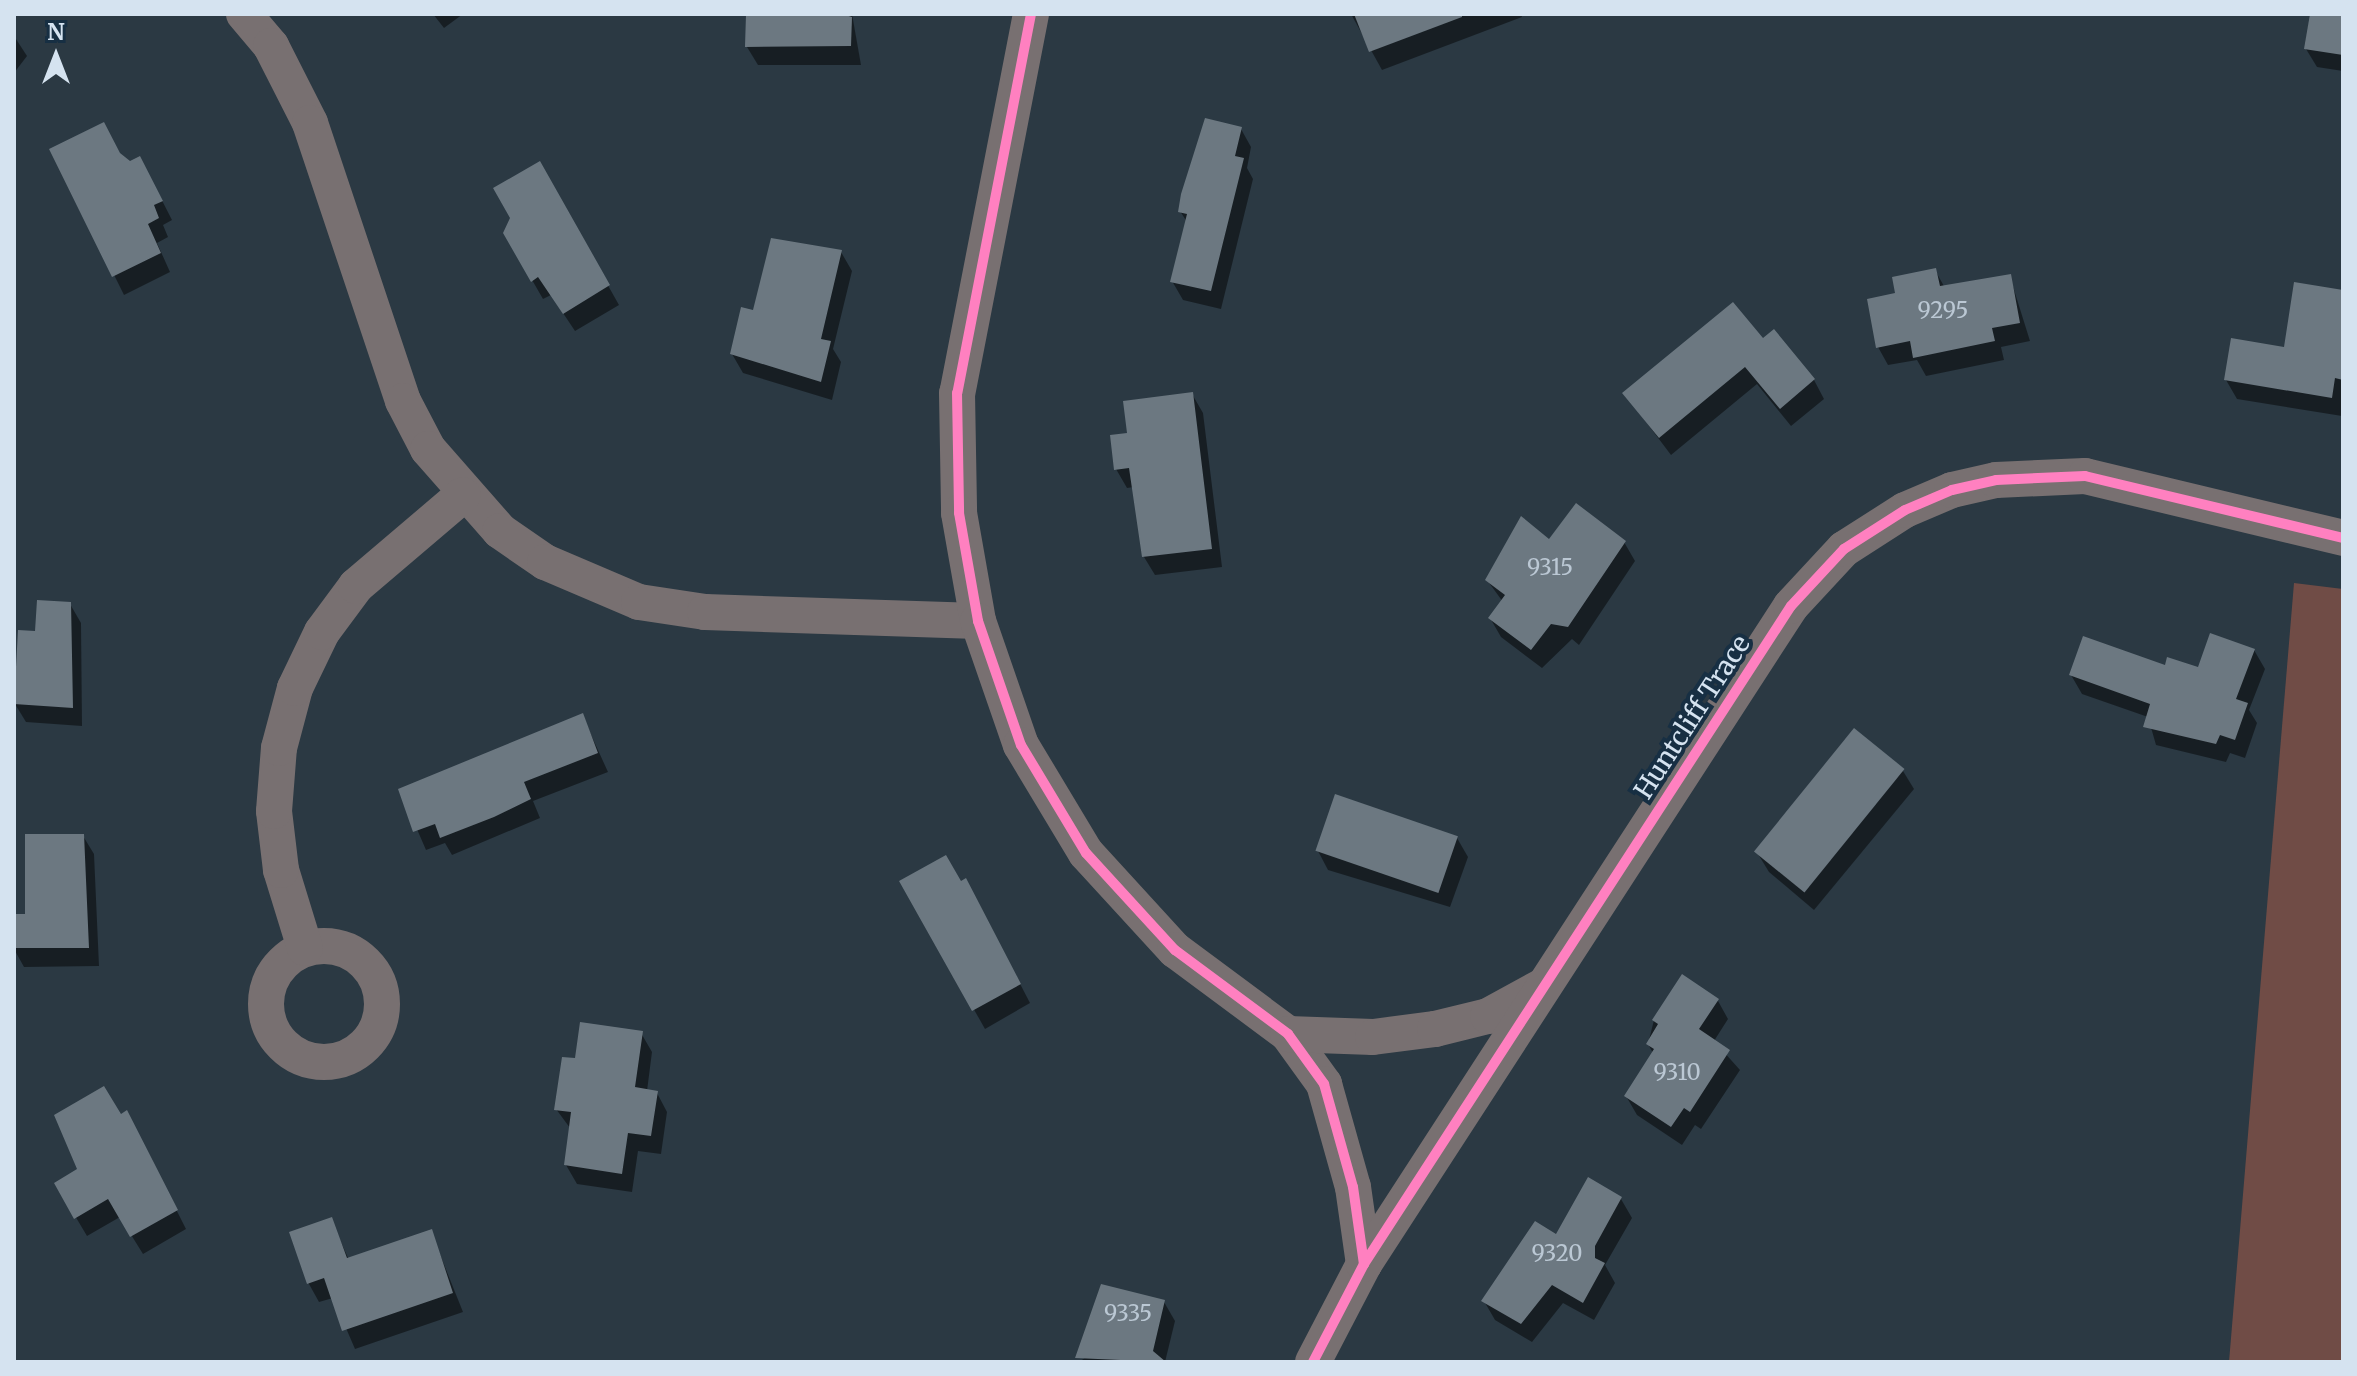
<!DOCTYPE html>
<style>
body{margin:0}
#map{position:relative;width:2357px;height:1376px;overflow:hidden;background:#2b3943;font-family:Merriweather,serif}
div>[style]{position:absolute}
.green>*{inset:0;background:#704c46}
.shadow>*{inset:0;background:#0007}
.building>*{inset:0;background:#6c7881;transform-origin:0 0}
.street>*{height:36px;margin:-18px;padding:0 18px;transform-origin:18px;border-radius:18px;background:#787071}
.street>.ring{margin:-18px;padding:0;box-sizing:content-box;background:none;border:36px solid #787071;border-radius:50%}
.cycleway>*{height:10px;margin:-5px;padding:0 5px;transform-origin:5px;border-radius:5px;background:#ff80c0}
span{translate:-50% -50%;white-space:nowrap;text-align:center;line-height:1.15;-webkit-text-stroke:8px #172f43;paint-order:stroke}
.number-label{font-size:22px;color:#bbc8d4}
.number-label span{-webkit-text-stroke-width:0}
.street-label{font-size:26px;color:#d5e3f0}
.frame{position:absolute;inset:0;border:16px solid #d5e3f0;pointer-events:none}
.north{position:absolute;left:16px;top:16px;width:80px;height:80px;-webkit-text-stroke:6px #172f43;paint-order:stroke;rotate:0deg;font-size:22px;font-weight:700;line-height:32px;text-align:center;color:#d5e3f0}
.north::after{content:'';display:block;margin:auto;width:28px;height:36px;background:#d5e3f0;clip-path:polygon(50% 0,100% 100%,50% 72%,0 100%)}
</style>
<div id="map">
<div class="green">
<i style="clip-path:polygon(2294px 583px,2343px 589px,2343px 1362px,2229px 1362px)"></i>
</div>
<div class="shadow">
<i style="clip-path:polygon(433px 14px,463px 14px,444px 28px)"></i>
<i style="clip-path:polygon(748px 14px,852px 14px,861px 65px,758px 65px,747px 47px)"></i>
<i style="clip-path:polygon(1351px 14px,1521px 14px,1522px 17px,1382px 70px)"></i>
<i style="clip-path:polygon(2312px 14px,2343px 14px,2343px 71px,2317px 67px,2306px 49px)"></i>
<i style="clip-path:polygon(14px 36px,27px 56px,14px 73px)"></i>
<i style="clip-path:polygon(1241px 129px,1251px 147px,1247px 168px,1253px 179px,1221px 309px,1183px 300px,1172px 281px,1187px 222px,1180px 211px)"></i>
<i style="clip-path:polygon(52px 150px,121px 156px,150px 177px,172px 220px,163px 225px,168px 237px,157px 243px,170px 272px,124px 295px)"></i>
<i style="clip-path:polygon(539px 163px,619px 305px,575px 331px,551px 295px,543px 299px,505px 233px)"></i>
<i style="clip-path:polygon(841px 252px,852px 271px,833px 349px,841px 362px,832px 400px,743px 373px,732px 354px,755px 312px)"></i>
<i style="clip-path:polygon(1935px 270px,1945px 288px,2010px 277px,2030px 341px,2001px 347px,2004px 360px,1926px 376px,1917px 360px,1888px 365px,1878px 347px,1898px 295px)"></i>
<i style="clip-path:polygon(2343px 292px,2342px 416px,2237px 399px,2226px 380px,2285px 349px)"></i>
<i style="clip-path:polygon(1763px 341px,1814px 380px,1824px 399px,1791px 426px,1757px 384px,1671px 455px,1625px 394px)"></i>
<i style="clip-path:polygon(1192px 394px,1203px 413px,1222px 567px,1155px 575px,1144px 557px,1134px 487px,1127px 488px,1116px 469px,1129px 435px)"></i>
<i style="clip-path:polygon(1624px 542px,1635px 561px,1579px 645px,1572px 639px,1542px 668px,1501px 637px,1490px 618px,1503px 602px,1487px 580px)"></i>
<i style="clip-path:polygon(70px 604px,81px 623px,82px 726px,26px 722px,15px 704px,37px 633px)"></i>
<i style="clip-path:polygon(2254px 650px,2265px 669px,2249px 710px,2257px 723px,2245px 758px,2230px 753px,2226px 762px,2156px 745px,2148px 717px,2082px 694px,2071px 675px,2199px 670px)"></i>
<i style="clip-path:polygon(582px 715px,608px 772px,533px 801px,540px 818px,452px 855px,445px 843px,426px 850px,400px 790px)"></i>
<i style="clip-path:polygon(1903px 771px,1914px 789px,1814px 910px,1769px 872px,1758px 854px)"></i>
<i style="clip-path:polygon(83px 836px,94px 854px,99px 966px,24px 967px,14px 949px,14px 916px,27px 916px)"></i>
<i style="clip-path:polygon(1457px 838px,1468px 857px,1450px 907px,1328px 870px,1318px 851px)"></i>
<i style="clip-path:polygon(902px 882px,960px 883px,976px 899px,1030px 1003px,985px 1029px)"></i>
<i style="clip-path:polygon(1718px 1001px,1728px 1019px,1714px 1041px,1740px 1070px,1701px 1129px,1695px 1125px,1682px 1145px,1637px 1115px,1626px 1096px,1653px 1053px,1648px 1044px,1654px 1020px)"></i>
<i style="clip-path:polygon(641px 1033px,652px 1052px,647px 1091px,657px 1093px,667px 1112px,661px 1154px,638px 1151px,632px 1192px,577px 1184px,566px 1165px,570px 1128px,556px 1109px,576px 1061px)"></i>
<i style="clip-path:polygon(120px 1117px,137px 1132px,186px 1229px,143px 1254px,120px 1217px,87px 1236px,56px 1184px,80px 1170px)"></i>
<i style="clip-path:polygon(1589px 1180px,1621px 1199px,1632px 1218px,1605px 1265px,1615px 1283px,1594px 1320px,1563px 1303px,1532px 1342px,1495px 1320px,1484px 1301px,1557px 1236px)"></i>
<i style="clip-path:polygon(331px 1220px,349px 1260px,431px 1232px,463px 1312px,355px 1349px,333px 1298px,319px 1302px,309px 1284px,291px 1233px)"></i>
<i style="clip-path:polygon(1164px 1302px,1175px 1321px,1165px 1362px,1079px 1362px)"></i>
</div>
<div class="building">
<i style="clip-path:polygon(746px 14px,842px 14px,852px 17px,851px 46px,745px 47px)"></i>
<i style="clip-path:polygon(1354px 14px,1462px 14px,1462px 17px,1369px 52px)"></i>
<i style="clip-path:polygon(2310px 14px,2343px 14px,2343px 55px,2304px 49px)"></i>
<i style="clip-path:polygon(1205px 118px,1242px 127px,1235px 156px,1244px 158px,1211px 291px,1170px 282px,1187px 214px,1178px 212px,1181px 194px)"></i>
<i style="clip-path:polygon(104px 122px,120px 153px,130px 161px,140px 156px,163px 201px,154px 205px,159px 218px,148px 224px,161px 253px,112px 277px,49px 149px)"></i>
<i style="clip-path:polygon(540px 161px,610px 285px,563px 314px,538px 277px,531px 282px,503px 233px,510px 218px,493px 188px)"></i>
<i style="clip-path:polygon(771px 238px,842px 250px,821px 339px,831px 341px,821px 382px,730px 354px,741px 307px,753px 310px)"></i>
<i style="clip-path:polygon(1936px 268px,1940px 286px,2011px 274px,2020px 323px,1992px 328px,1995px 341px,1913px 358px,1910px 341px,1876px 348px,1867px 299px,1895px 293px,1892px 277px)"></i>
<i style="clip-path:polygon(2294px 282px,2343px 290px,2343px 380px,2335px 378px,2332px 398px,2224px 380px,2231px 338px,2284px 347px)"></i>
<i style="clip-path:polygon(1733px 302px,1763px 338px,1774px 329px,1815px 379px,1780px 409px,1745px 367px,1659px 438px,1622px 393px)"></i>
<i style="clip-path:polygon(1193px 392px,1212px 549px,1142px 557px,1129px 468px,1114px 470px,1110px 435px,1127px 433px,1123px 401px)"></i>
<i style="clip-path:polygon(1576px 503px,1626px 541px,1568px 627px,1551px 624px,1531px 650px,1488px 618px,1505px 595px,1485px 580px,1521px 516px,1549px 539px)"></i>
<i style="clip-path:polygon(37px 600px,71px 602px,73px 708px,14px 704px,18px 630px,35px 631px)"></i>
<i style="clip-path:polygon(2210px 633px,2255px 649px,2236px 699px,2248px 703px,2235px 740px,2220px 735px,2216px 744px,2143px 727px,2150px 704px,2069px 675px,2083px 636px,2165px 665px,2167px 657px,2198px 667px)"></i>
<i style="clip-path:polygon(583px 713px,598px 753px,524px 782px,531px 799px,494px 817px,440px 838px,435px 824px,413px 832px,398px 789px)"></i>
<i style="left:1854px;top:728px;width:65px;height:159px;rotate:39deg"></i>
<i style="left:1335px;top:794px;width:130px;height:60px;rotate:19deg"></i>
<i style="clip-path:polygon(25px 834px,84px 834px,89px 948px,14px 948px,14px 914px,25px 914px)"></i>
<i style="clip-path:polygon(946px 855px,961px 881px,966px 878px,1021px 984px,972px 1011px,899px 881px)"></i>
<i style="clip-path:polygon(1682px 974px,1719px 999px,1699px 1029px,1730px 1050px,1690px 1112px,1684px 1108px,1671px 1127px,1624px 1096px,1654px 1049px,1646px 1044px,1658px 1024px,1652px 1020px)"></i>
<i style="clip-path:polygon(580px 1022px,643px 1031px,635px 1087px,658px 1091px,651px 1136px,628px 1133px,622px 1174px,564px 1165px,571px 1112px,554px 1110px,562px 1057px,575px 1058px)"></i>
<i style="clip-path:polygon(104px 1086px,121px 1114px,127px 1110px,178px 1210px,130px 1237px,108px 1199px,74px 1219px,54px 1183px,77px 1169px,54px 1115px)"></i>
<i style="clip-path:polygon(1588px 1177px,1622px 1197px,1595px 1246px,1595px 1258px,1605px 1263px,1583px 1303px,1552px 1285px,1521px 1324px,1481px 1301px,1535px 1221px,1556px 1234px)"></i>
<i style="clip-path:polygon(332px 1217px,347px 1258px,432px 1229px,453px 1293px,342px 1331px,324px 1278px,307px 1284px,289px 1232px)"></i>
<i style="clip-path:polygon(1101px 1284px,1165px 1300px,1153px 1351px,1166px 1362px,1075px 1358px)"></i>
</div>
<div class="street">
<i style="left:244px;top:14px;width:42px;rotate:49.8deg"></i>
<i style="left:271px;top:46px;width:86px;rotate:63.1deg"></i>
<i style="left:310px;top:123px;width:293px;rotate:71.5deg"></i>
<i style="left:403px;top:401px;width:54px;rotate:62.5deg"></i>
<i style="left:428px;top:449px;width:109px;rotate:48.7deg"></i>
<i style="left:500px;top:531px;width:55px;rotate:34.6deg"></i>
<i style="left:545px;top:562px;width:102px;rotate:23.1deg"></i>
<i style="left:639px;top:602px;width:67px;rotate:8.6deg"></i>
<i style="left:705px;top:612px;width:273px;rotate:1.9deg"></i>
<i style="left:1031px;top:14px;width:386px;rotate:101deg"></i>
<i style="left:957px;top:393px;width:120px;rotate:89deg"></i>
<i style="left:959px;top:513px;width:110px;rotate:80deg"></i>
<i style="left:978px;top:621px;width:131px;rotate:70.9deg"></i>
<i style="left:1021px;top:745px;width:126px;rotate:59deg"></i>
<i style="left:1086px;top:853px;width:132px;rotate:47.5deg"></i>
<i style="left:1175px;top:950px;width:141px;rotate:36.6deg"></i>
<i style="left:1288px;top:1034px;width:62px;rotate:54.2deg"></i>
<i style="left:1324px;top:1084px;width:107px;rotate:74.3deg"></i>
<i style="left:1353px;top:1187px;width:78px;rotate:81.9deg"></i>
<i class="ring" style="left:266px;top:946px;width:80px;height:80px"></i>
<i style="left:305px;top:948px;width:82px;rotate:-107.1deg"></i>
<i style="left:281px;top:870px;width:59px;rotate:-96.8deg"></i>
<i style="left:274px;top:811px;width:63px;rotate:-85.5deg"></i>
<i style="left:279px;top:748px;width:62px;rotate:-75.1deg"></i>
<i style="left:295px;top:688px;width:62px;rotate:-64.3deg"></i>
<i style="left:322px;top:632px;width:57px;rotate:-53.5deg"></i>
<i style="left:356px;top:586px;width:140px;rotate:-40.4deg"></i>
<i style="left:1288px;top:1034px;width:85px;rotate:2deg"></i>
<i style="left:1373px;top:1037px;width:63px;rotate:-7.4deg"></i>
<i style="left:1435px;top:1029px;width:55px;rotate:-13.8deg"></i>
<i style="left:1488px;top:1016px;width:60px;rotate:-28.7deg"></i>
<i style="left:1313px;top:1362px;width:110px;rotate:-62.5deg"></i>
<i style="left:1364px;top:1264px;width:784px;rotate:-57.02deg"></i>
<i style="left:1791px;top:606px;width:78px;rotate:-47.1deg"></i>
<i style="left:1844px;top:549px;width:72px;rotate:-32.6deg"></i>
<i style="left:1905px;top:510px;width:51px;rotate:-23.1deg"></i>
<i style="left:1952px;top:490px;width:45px;rotate:-12.8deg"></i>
<i style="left:1996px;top:480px;width:89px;rotate:-2.6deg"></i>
<i style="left:2085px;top:476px;width:265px;rotate:13.5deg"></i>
</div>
<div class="cycleway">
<i style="left:1031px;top:14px;width:386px;rotate:101deg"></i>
<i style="left:957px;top:393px;width:120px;rotate:89deg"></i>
<i style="left:959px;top:513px;width:110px;rotate:80deg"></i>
<i style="left:978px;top:621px;width:131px;rotate:70.9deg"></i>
<i style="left:1021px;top:745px;width:126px;rotate:59deg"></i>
<i style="left:1086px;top:853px;width:132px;rotate:47.5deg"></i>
<i style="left:1175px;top:950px;width:141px;rotate:36.6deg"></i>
<i style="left:1288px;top:1034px;width:62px;rotate:54.2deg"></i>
<i style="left:1324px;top:1084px;width:107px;rotate:74.3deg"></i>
<i style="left:1353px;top:1187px;width:78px;rotate:81.9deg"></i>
<i style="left:1313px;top:1362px;width:110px;rotate:-62.5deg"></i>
<i style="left:1364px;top:1264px;width:784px;rotate:-57.02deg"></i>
<i style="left:1791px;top:606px;width:78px;rotate:-47.1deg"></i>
<i style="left:1844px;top:549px;width:72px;rotate:-32.6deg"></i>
<i style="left:1905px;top:510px;width:51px;rotate:-23.1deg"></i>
<i style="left:1952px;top:490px;width:45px;rotate:-12.8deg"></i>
<i style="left:1996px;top:480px;width:89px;rotate:-2.6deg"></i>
<i style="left:2085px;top:476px;width:265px;rotate:13.5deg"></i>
</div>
<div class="number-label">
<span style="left:1943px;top:311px">9295</span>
<span style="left:1550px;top:568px">9315</span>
<span style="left:1677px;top:1073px">9310</span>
<span style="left:1557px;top:1254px">9320</span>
<span style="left:1128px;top:1314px">9335</span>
</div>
<div class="street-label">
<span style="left:1692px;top:717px;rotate:-57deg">Huntcliff Trace</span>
</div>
<div class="frame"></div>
<div class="north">N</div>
</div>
